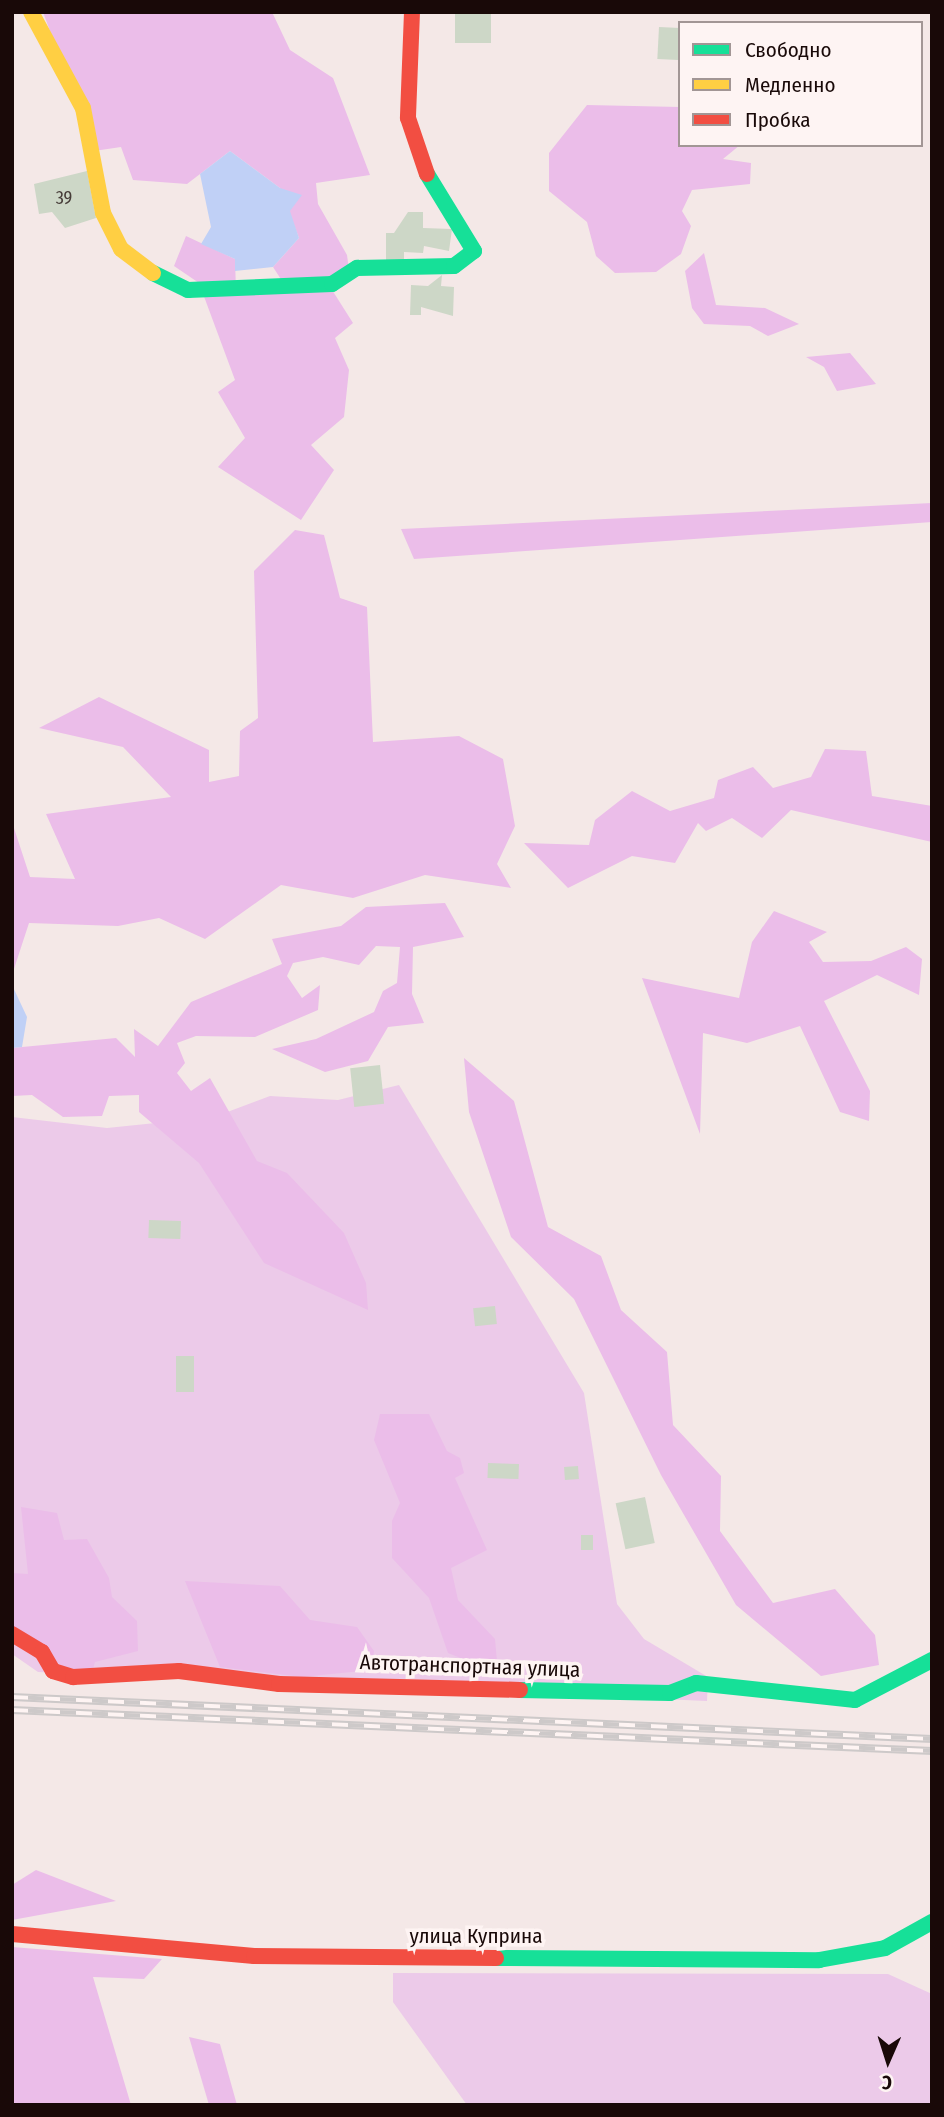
<!DOCTYPE html>
<meta charset="utf-8">
<style>
body{margin:0}
#map{position:relative;width:944px;height:2117px;overflow:hidden;background:#f4e8e7;font-family:"Fira Sans Condensed",sans-serif}
div>[style]{position:absolute}
.green>*{inset:0;background:#eccae9}
.forest>*{inset:0;background:#ebbde9}
.water>*{inset:0;background:#c0d0f6}
.building>*{inset:0;background:#cdd7c7;transform-origin:0 0}
.fast>*{height:16px;margin:-8px;padding:0 8px;transform-origin:8px;border-radius:8px;background:#16e098}
.slow>*{height:16px;margin:-8px;padding:0 8px;transform-origin:8px;border-radius:8px;background:#ffcf43}
.jam>*{height:16px;margin:-8px;padding:0 8px;transform-origin:8px;border-radius:8px;background:#f24e42}
.rail>*{height:8px;margin-top:-4px;transform-origin:0;background:repeating-linear-gradient(90deg,#fef4f3 0 16px,#cdc9c9 0 32px);box-sizing:border-box;border-block:2px solid #cdc9c9}
span{translate:-50% -50%;white-space:nowrap;text-align:center;line-height:1.15;-webkit-text-stroke:7px #fef4f3;paint-order:stroke}
.number-label{font-size:18px;color:#463c38}
.number-label span{-webkit-text-stroke-width:0}
.street-label{font-size:21px;color:#190908}
.frame{position:absolute;inset:0;border:14px solid #190908;pointer-events:none}
.legend{position:absolute;left:678px;top:21px;width:245px;height:126px;box-sizing:border-box;background:#fef4f3;border:2px solid #a29695;margin:0;padding:9px 12px;list-style:none;font-size:21px;color:#190908}
.legend li{display:flex;align-items:center;gap:14px;height:35px}
.legend b{width:35px;border:2px solid #a29695}
.north{position:absolute;left:853px;top:2026px;width:70px;height:70px;-webkit-text-stroke:5px #fef4f3;paint-order:stroke;rotate:183deg;font-size:19px;font-weight:700;line-height:28px;text-align:center;color:#190908}
.north::after{content:'';display:block;margin:auto;width:24px;height:32px;background:#190908;clip-path:polygon(50% 0,100% 100%,50% 72%,0 100%)}
</style>
<div id="map">
<div class="green">
<i style="clip-path:polygon(399px 1085px,584px 1393px,617px 1604px,644px 1639px,708px 1677px,707px 1701px,38px 1672px,12px 1654px,12px 1117px,107px 1128px,214px 1117px,270px 1096px,338px 1100px)"></i>
<i style="clip-path:polygon(393px 1973px,888px 1974px,932px 1994px,932px 2105px,467px 2105px,393px 2002px)"></i>
</div>
<div class="forest">
<i style="clip-path:polygon(43px 12px,272px 12px,290px 50px,333px 78px,370px 175px,316px 183px,318px 204px,347px 255px,350px 277px,327px 282px,353px 323px,335px 338px,349px 370px,344px 417px,311px 445px,334px 470px,301px 520px,218px 467px,245px 438px,218px 392px,235px 380px,199px 283px,174px 266px,186px 236px,235px 259px,236px 291px,286px 287px,273px 267px,299px 238px,280px 188px,230px 151px,187px 184px,133px 180px,121px 147px,94px 151px)"></i>
<i style="clip-path:polygon(587px 105px,680px 107px,680px 145px,740px 145px,723px 159px,751px 163px,750px 184px,692px 190px,682px 211px,691px 226px,681px 254px,656px 272px,615px 273px,596px 256px,587px 222px,549px 191px,549px 153px)"></i>
<i style="clip-path:polygon(704px 253px,716px 305px,765px 308px,799px 324px,768px 336px,750px 326px,704px 324px,692px 308px,685px 271px)"></i>
<i style="clip-path:polygon(850px 353px,876px 384px,837px 391px,824px 367px,806px 357px)"></i>
<i style="clip-path:polygon(932px 503px,932px 522px,414px 559px,401px 529px)"></i>
<i style="clip-path:polygon(295px 530px,324px 535px,340px 598px,367px 607px,373px 742px,459px 736px,503px 759px,515px 826px,497px 864px,511px 888px,425px 875px,353px 898px,281px 885px,205px 939px,159px 918px,118px 926px,29px 923px,12px 975px,12px 822px,30px 877px,75px 879px,46px 814px,171px 797px,123px 747px,39px 728px,99px 697px,209px 750px,209px 782px,239px 776px,240px 731px,258px 718px,254px 571px)"></i>
<i style="clip-path:polygon(825px 749px,866px 751px,872px 796px,932px 806px,932px 842px,791px 810px,762px 838px,732px 818px,706px 831px,698px 823px,675px 863px,632px 856px,568px 888px,524px 843px,589px 845px,595px 820px,632px 791px,670px 811px,714px 798px,718px 780px,753px 767px,773px 788px,811px 777px)"></i>
<i style="clip-path:polygon(445px 903px,464px 937px,413px 947px,412px 994px,424px 1023px,388px 1027px,368px 1061px,325px 1072px,272px 1049px,316px 1039px,374px 1012px,383px 991px,397px 983px,400px 947px,376px 946px,359px 965px,323px 957px,293px 963px,287px 976px,302px 998px,320px 985px,318px 1010px,255px 1037px,196px 1036px,177px 1043px,185px 1063px,177px 1073px,191px 1091px,210px 1078px,257px 1161px,287px 1173px,344px 1233px,366px 1283px,368px 1310px,264px 1263px,199px 1163px,139px 1112px,139px 1095px,109px 1096px,102px 1116px,63px 1117px,32px 1095px,12px 1096px,12px 1048px,116px 1038px,135px 1057px,134px 1029px,158px 1046px,191px 1002px,282px 964px,272px 939px,341px 926px,366px 907px)"></i>
<i style="clip-path:polygon(774px 911px,827px 932px,809px 942px,823px 962px,871px 961px,906px 947px,922px 959px,919px 995px,877px 975px,824px 1001px,870px 1091px,869px 1121px,840px 1112px,800px 1026px,747px 1043px,703px 1033px,700px 1134px,642px 978px,739px 998px,752px 942px)"></i>
<i style="clip-path:polygon(464px 1058px,514px 1101px,548px 1227px,601px 1256px,621px 1310px,667px 1352px,673px 1425px,721px 1476px,720px 1531px,773px 1603px,835px 1589px,875px 1635px,879px 1665px,821px 1676px,736px 1605px,661px 1475px,574px 1299px,511px 1237px,469px 1112px)"></i>
<i style="clip-path:polygon(380px 1414px,429px 1414px,447px 1451px,460px 1458px,464px 1473px,455px 1478px,487px 1550px,451px 1568px,458px 1600px,495px 1639px,498px 1673px,448px 1653px,429px 1598px,392px 1558px,392px 1521px,400px 1503px,374px 1440px)"></i>
<i style="clip-path:polygon(21px 1507px,57px 1513px,64px 1540px,87px 1539px,109px 1578px,112px 1597px,137px 1621px,138px 1651px,95px 1662px,92px 1672px,67px 1670px,12px 1628px,12px 1573px,28px 1574px)"></i>
<i style="clip-path:polygon(185px 1581px,280px 1586px,310px 1620px,357px 1627px,374px 1651px,371px 1670px,302px 1677px,220px 1667px)"></i>
<i style="clip-path:polygon(36px 1870px,116px 1901px,12px 1920px,12px 1885px)"></i>
<i style="clip-path:polygon(12px 1947px,162px 1959px,144px 1979px,93px 1977px,131px 2105px,12px 2105px)"></i>
<i style="clip-path:polygon(189px 2037px,220px 2044px,237px 2105px,209px 2105px)"></i>
</div>
<div class="water">
<i style="clip-path:polygon(230px 151px,280px 188px,302px 195px,290px 211px,299px 238px,273px 267px,235px 271px,235px 259px,201px 244px,211px 227px,200px 174px)"></i>
<i style="clip-path:polygon(12px 985px,27px 1017px,22px 1047px,12px 1048px)"></i>
</div>
<div class="building">
<i style="left:491px;top:14px;width:29px;height:36px;rotate:90deg"></i>
<i style="left:659px;top:27px;width:21px;height:32px;rotate:3deg"></i>
<i style="clip-path:polygon(87px 171px,96px 218px,65px 228px,52px 212px,39px 214px,34px 184px)"></i>
<i style="clip-path:polygon(408px 212px,423px 212px,423px 228px,452px 229px,449px 251px,424px 246px,423px 253px,404px 252px,404px 264px,386px 264px,386px 233px,394px 233px)"></i>
<i style="clip-path:polygon(442px 275px,441px 286px,454px 287px,453px 316px,421px 307px,421px 315px,410px 315px,411px 285px,428px 286px)"></i>
<i style="left:380px;top:1065px;width:39px;height:30px;rotate:84deg"></i>
<i style="left:149px;top:1220px;width:32px;height:18px;rotate:2deg"></i>
<i style="left:495px;top:1306px;width:18px;height:22px;rotate:84deg"></i>
<i style="left:176px;top:1356px;width:18px;height:36px"></i>
<i style="left:488px;top:1463px;width:31px;height:15px;rotate:2deg"></i>
<i style="left:578px;top:1466px;width:13px;height:14px;rotate:86deg"></i>
<i style="left:645px;top:1497px;width:47px;height:30px;rotate:78deg"></i>
<i style="left:581px;top:1535px;width:12px;height:15px"></i>
</div>
<div class="fast">
<i style="left:153px;top:273px;width:39px;rotate:26deg"></i>
<i style="left:188px;top:290px;width:144px;rotate:-2.4deg"></i>
<i style="left:332px;top:284px;width:30px;rotate:-33deg"></i>
<i style="left:357px;top:268px;width:97px;rotate:-1.2deg"></i>
<i style="left:454px;top:266px;width:25px;rotate:-37deg"></i>
<i style="left:474px;top:251px;width:90px;rotate:-121.4deg"></i>
<i style="left:520px;top:1690px;width:150px;rotate:1.1deg"></i>
<i style="left:670px;top:1693px;width:28px;rotate:-21deg"></i>
<i style="left:696px;top:1683px;width:160px;rotate:6.1deg"></i>
<i style="left:855px;top:1700px;width:87px;rotate:-27.5deg"></i>
<i style="left:496px;top:1958px;width:323px;rotate:0.4deg"></i>
<i style="left:819px;top:1960px;width:67px;rotate:-10.3deg"></i>
<i style="left:885px;top:1948px;width:54px;rotate:-29deg"></i>
</div>
<div class="slow">
<i style="left:31px;top:12px;width:109px;rotate:61.6deg"></i>
<i style="left:83px;top:108px;width:107px;rotate:79.2deg"></i>
<i style="left:103px;top:213px;width:40px;rotate:63.4deg"></i>
<i style="left:121px;top:249px;width:40px;rotate:37deg"></i>
</div>
<div class="jam">
<i style="left:412px;top:12px;width:106px;rotate:92.2deg"></i>
<i style="left:408px;top:118px;width:59px;rotate:71.3deg"></i>
<i style="left:12px;top:1634px;width:35px;rotate:31deg"></i>
<i style="left:42px;top:1652px;width:22px;rotate:60deg"></i>
<i style="left:53px;top:1671px;width:21px;rotate:17deg"></i>
<i style="left:73px;top:1677px;width:106px;rotate:-3.2deg"></i>
<i style="left:179px;top:1671px;width:101px;rotate:7.4deg"></i>
<i style="left:279px;top:1684px;width:241px;rotate:1.4deg"></i>
<i style="left:12px;top:1934px;width:243px;rotate:5.2deg"></i>
<i style="left:254px;top:1956px;width:242px;rotate:0.5deg"></i>
</div>
<div class="rail">
<i style="left:12px;top:1697px;width:921px;rotate:2.61deg"></i>
<i style="left:12px;top:1710px;width:921px;rotate:2.55deg"></i>
</div>
<div class="number-label">
<span style="left:64px;top:198px">39</span>
</div>
<div class="street-label">
<span style="left:470px;top:1666px;rotate:2deg">Автотранспортная улица</span>
<span style="left:476px;top:1936px">улица Куприна</span>
</div>
<div class="frame"></div>
<ul class="legend">
<li><b style="height:9px;background:#16e098"></b>Свободно</li>
<li><b style="height:9px;background:#ffcf43"></b>Медленно</li>
<li><b style="height:9px;background:#f24e42"></b>Пробка</li>
</ul>
<div class="north">С</div>
</div>
